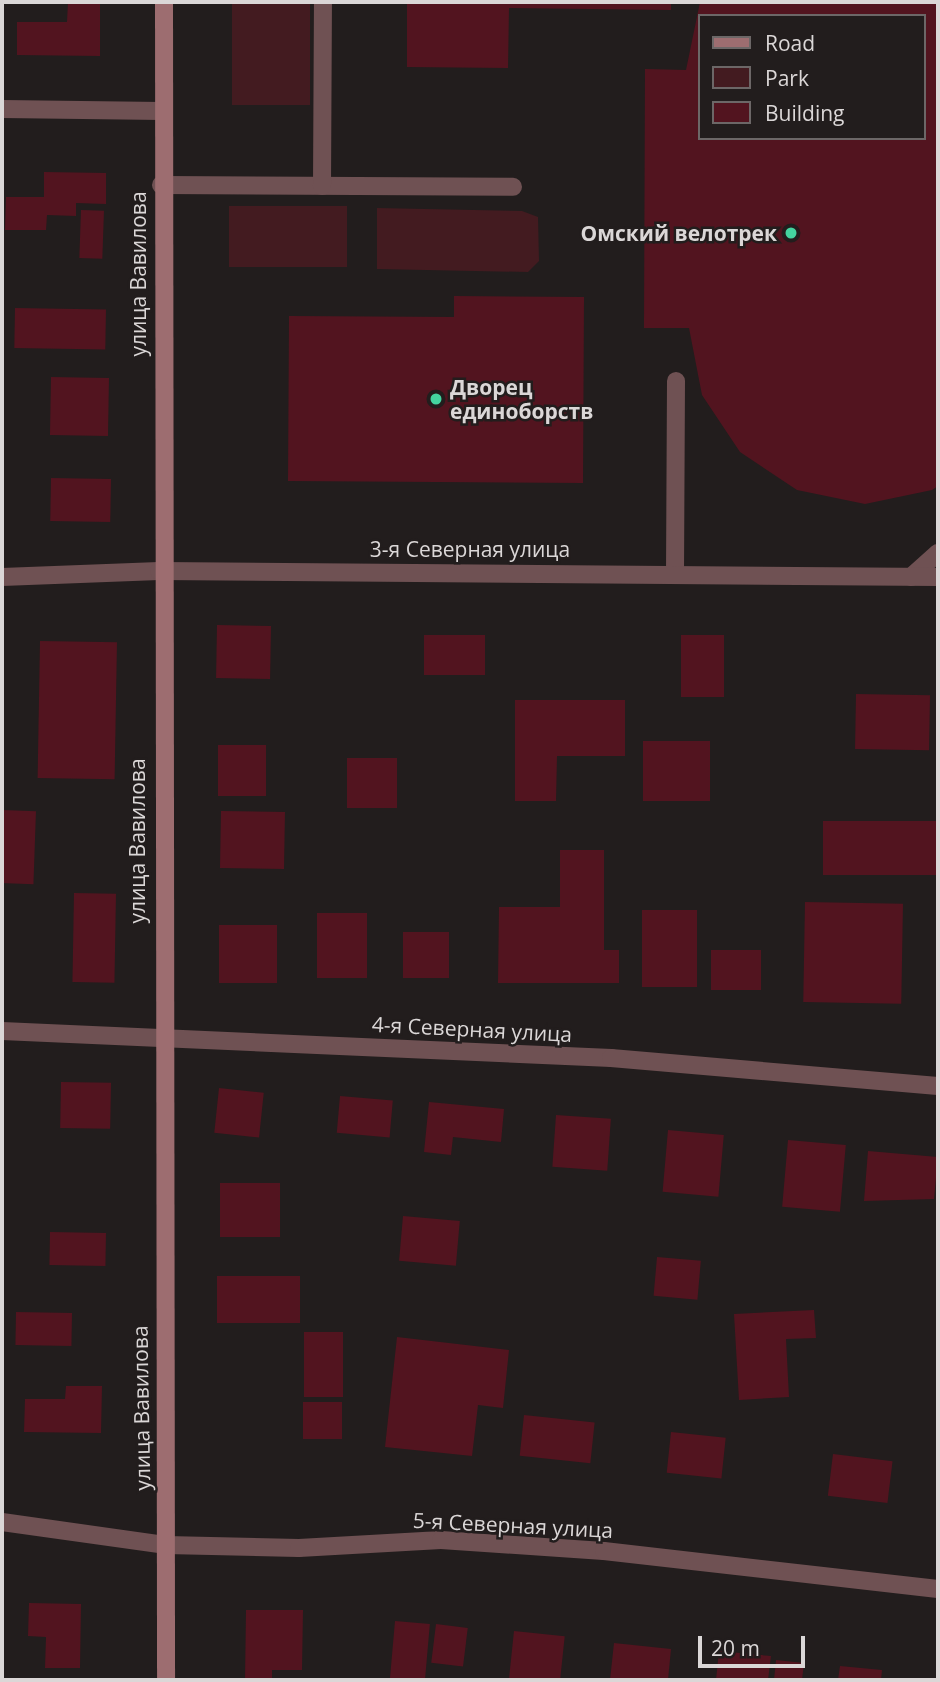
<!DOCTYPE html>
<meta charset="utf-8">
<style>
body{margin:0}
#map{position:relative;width:940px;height:1682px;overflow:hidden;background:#221d1d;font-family:"Open Sans",sans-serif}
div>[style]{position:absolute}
.green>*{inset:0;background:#431b20;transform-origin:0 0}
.building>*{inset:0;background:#52141f;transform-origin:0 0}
.lane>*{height:18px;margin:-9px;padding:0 9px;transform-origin:9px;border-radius:9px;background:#6f5153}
.street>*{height:18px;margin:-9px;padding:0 9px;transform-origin:9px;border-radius:9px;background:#6f5153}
.secondary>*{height:18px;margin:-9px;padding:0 9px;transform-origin:9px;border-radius:9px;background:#9d6d70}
.dots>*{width:19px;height:19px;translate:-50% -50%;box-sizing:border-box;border:4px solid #221d1d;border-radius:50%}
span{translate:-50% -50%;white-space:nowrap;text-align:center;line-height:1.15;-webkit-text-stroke:5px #221d1d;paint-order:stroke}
.poi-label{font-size:21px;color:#dbd7d7;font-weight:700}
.right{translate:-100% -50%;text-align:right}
.left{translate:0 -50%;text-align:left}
.street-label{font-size:21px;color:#dbd7d7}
.frame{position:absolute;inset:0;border:4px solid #dbd7d7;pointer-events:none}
.legend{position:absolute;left:698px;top:14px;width:228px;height:126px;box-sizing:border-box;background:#221d1d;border:2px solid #6c6767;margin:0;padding:9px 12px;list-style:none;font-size:21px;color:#dbd7d7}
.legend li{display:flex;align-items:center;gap:14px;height:35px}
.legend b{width:35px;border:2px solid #6c6767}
.scale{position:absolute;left:698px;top:1636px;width:107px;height:32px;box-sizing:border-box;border:4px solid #dbd7d7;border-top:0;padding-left:9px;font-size:21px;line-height:24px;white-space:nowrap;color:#dbd7d7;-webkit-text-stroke:5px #221d1d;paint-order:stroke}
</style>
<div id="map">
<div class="green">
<i style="left:232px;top:2px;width:78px;height:103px"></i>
<i style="left:229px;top:206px;width:118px;height:61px"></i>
<i style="clip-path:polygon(377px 208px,522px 211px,538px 217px,539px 261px,528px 272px,377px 269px)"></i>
</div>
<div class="building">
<i style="clip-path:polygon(68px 2px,100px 2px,100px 56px,17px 55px,17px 22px,67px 22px)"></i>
<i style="clip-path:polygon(407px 2px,671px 2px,671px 10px,509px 8px,508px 68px,407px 67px)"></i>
<i style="clip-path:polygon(evenodd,700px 2px,938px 2px,938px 486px,932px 490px,865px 504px,797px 490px,740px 452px,702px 395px,689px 328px,644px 328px,645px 69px,686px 70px,700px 2px,700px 16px,924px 16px,924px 138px,700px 138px,700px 16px)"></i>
<i style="clip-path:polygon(44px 172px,106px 173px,106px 204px,76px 203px,76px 216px,47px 215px,46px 230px,5px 230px,6px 197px,44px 197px)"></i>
<i style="left:81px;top:210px;width:23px;height:48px;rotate:2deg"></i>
<i style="clip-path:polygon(454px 296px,584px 297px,583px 483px,288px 481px,289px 316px,454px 317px)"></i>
<i style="left:15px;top:308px;width:91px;height:40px;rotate:1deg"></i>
<i style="left:51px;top:377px;width:58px;height:58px;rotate:1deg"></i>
<i style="left:51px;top:478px;width:60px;height:43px;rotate:1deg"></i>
<i style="left:217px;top:625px;width:54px;height:53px;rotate:1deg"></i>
<i style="left:424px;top:635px;width:61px;height:40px"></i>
<i style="left:681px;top:635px;width:43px;height:62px"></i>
<i style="left:40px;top:641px;width:77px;height:137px;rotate:1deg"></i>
<i style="left:856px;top:694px;width:74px;height:55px;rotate:1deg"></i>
<i style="clip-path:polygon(515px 700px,625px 700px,625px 756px,557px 756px,556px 801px,515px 801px)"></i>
<i style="left:643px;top:741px;width:67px;height:60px"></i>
<i style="left:218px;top:745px;width:48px;height:51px"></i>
<i style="left:347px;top:758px;width:50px;height:50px"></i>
<i style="left:2px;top:810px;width:34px;height:73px;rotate:2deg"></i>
<i style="left:221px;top:811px;width:64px;height:57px;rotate:1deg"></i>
<i style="left:823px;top:821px;width:115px;height:54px"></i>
<i style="clip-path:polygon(560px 850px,604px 850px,604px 950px,619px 950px,619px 983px,498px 983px,499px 907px,560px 907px)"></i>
<i style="left:74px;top:893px;width:42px;height:89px;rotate:1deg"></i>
<i style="left:805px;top:902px;width:98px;height:100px;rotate:1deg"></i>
<i style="left:642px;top:910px;width:55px;height:77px"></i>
<i style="left:317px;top:913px;width:50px;height:65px"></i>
<i style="left:219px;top:925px;width:58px;height:58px"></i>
<i style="left:403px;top:932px;width:46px;height:46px"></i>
<i style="left:711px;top:950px;width:50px;height:40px"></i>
<i style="left:61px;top:1082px;width:50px;height:46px;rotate:1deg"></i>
<i style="left:219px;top:1088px;width:45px;height:45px;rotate:6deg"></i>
<i style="left:340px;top:1096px;width:53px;height:37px;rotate:5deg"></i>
<i style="clip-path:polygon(429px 1102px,504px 1109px,501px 1142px,453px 1137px,451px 1155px,424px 1152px)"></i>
<i style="left:556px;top:1115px;width:55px;height:52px;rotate:4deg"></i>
<i style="left:668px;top:1130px;width:56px;height:62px;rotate:5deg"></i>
<i style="left:788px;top:1140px;width:58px;height:67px;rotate:5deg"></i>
<i style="clip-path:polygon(868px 1151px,938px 1157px,934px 1199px,864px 1201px)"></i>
<i style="left:220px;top:1183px;width:60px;height:54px"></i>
<i style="left:403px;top:1216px;width:57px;height:45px;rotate:5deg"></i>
<i style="left:50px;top:1232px;width:56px;height:33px;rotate:1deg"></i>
<i style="left:657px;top:1257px;width:44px;height:39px;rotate:5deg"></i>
<i style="left:217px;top:1276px;width:83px;height:47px"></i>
<i style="clip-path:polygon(814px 1310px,816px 1338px,786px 1339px,789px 1397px,739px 1400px,734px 1314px)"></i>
<i style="left:16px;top:1312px;width:56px;height:33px;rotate:1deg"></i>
<i style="left:304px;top:1332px;width:39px;height:65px"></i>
<i style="clip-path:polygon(397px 1337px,509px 1350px,503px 1408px,478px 1405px,472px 1456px,385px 1447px)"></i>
<i style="clip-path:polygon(66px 1386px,102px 1386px,101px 1433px,24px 1432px,25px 1399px,65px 1399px)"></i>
<i style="left:303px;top:1402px;width:39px;height:37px"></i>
<i style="left:524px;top:1415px;width:71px;height:41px;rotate:6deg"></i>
<i style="left:671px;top:1432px;width:55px;height:41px;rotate:6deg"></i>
<i style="left:833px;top:1454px;width:60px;height:42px;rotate:7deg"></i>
<i style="clip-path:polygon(29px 1603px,81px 1604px,80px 1668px,45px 1668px,46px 1637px,28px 1636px)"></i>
<i style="clip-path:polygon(246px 1610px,303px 1610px,302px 1670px,272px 1670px,272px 1680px,245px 1680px)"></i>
<i style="left:395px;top:1621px;width:35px;height:59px;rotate:5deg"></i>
<i style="left:436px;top:1624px;width:32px;height:39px;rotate:7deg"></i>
<i style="left:514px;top:1631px;width:51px;height:49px;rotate:6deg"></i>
<i style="clip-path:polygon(614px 1643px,671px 1649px,668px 1680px,610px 1680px)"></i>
<i style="clip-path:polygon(719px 1651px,771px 1656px,768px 1680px,716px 1680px)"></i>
<i style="clip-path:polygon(776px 1660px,804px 1663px,802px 1680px,774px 1680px)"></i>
<i style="clip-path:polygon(840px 1666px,882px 1670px,881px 1680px,838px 1680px)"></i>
</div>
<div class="lane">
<i style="left:161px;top:185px;width:352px;rotate:0.3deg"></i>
<i style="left:322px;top:186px;width:184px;rotate:-89.7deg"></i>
<i style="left:675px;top:573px;width:192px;rotate:-89.7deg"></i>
<i style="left:911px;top:577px;width:36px;rotate:-42deg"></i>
</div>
<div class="street">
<i style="left:2px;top:109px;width:160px;rotate:0.7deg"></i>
<i style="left:2px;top:577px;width:157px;rotate:-2.2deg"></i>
<i style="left:159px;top:571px;width:779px;rotate:0.44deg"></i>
<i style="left:2px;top:1031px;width:610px;rotate:2.54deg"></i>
<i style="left:611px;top:1058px;width:328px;rotate:4.9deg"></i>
<i style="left:2px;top:1522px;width:166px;rotate:8deg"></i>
<i style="left:166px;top:1545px;width:133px;rotate:1.3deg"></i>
<i style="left:299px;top:1548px;width:142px;rotate:-3.2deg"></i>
<i style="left:441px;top:1540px;width:163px;rotate:3.9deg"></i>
<i style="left:604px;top:1551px;width:336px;rotate:6.5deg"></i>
</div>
<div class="secondary">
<i style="left:164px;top:2px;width:1678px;rotate:89.93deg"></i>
</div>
<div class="dots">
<i style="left:791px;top:233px;background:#44d49f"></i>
<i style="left:436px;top:399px;background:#44d49f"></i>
</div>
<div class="poi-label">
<span class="right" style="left:777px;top:233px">Омский велотрек</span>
<span class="left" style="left:450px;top:399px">Дворец<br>единоборств</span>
</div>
<div class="street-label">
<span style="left:138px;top:274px;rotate:-90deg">улица Вавилова</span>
<span style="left:470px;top:549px">3-я Северная улица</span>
<span style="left:137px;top:841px;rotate:-90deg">улица Вавилова</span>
<span style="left:472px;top:1029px;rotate:3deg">4-я Северная улица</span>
<span style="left:141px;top:1408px;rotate:-91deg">улица Вавилова</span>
<span style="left:513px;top:1525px;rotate:3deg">5-я Северная улица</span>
</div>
<div class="frame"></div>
<ul class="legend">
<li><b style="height:9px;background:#9d6d70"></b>Road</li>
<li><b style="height:19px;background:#431b20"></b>Park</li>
<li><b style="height:19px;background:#52141f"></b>Building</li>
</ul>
<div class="scale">20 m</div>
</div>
